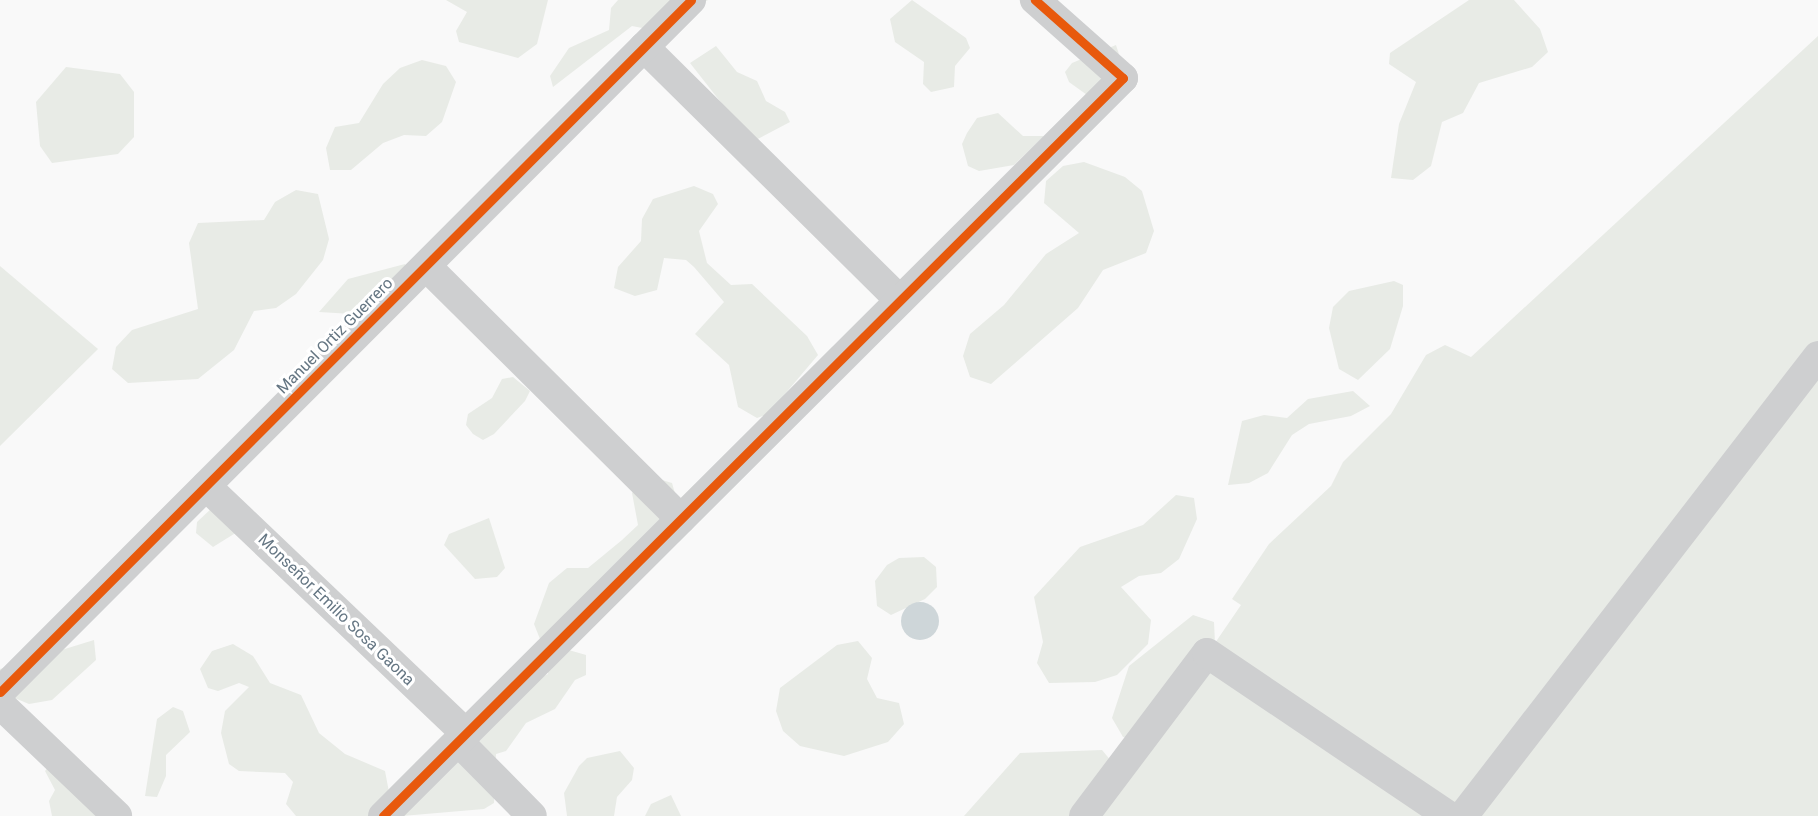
<!DOCTYPE html>
<meta charset="utf-8">
<style>
body{margin:0}
#map{position:relative;width:1818px;height:816px;overflow:hidden;background:#f9f9f9;font-family:Roboto,sans-serif}
div>[style]{position:absolute}
.green>*{inset:0;background:#e8ebe6}
.water>*{inset:0;background:#ced6d9}
.round{border-radius:50%}
.minor>*{height:30px;margin:-15px;padding:0 15px;transform-origin:15px;border-radius:15px;background:#cecfd0}
.cycleway>*{height:9px;margin:-4.5px;padding:0 4.5px;transform-origin:4.5px;border-radius:4.5px;background:#e8590c}
span{translate:-50% -50%;white-space:nowrap;text-align:center;line-height:1.15;-webkit-text-stroke:6px #fff;paint-order:stroke}
.street-label{font-size:16px;color:#657683}
</style>
<div id="map">
<div class="green">
<i style="clip-path:polygon(446px 0,548px 0,537px 44px,518px 58px,459px 42px,456px 31px,467px 12px)"></i>
<i style="clip-path:polygon(618px 0,708px 0,653px 30px,632px 26px,553px 87px,550px 76px,569px 48px,609px 30px,611px 8px)"></i>
<i style="clip-path:polygon(912px 0,966px 38px,970px 48px,955px 66px,954px 87px,931px 92px,923px 84px,924px 62px,895px 42px,890px 19px)"></i>
<i style="clip-path:polygon(1469px 0,1514px 0,1540px 29px,1548px 52px,1532px 67px,1479px 83px,1463px 113px,1442px 122px,1431px 166px,1413px 180px,1391px 178px,1399px 124px,1416px 82px,1389px 64px,1390px 53px)"></i>
<i style="clip-path:polygon(1818px 36px,1818px 816px,964px 816px,1020px 753px,1102px 750px,1117px 768px,1133px 739px,1123px 737px,1112px 718px,1129px 666px,1193px 615px,1214px 622px,1215px 643px,1241px 605px,1232px 599px,1269px 544px,1331px 486px,1343px 462px,1391px 414px,1426px 355px,1445px 345px,1471px 357px)"></i>
<i style="clip-path:polygon(1116px 45px,1126px 76px,1087px 95px,1069px 82px,1065px 72px,1072px 63px)"></i>
<i style="clip-path:polygon(716px 46px,737px 72px,757px 81px,766px 101px,785px 112px,790px 122px,752px 142px,690px 63px)"></i>
<i style="clip-path:polygon(422px 60px,446px 66px,456px 82px,442px 122px,426px 136px,404px 135px,383px 143px,351px 170px,330px 170px,326px 148px,335px 127px,359px 123px,383px 84px,400px 68px)"></i>
<i style="clip-path:polygon(66px 67px,120px 74px,134px 92px,134px 137px,118px 154px,52px 163px,40px 146px,36px 102px)"></i>
<i style="clip-path:polygon(998px 113px,1023px 136px,1044px 136px,1014px 165px,979px 171px,968px 166px,962px 144px,967px 133px,977px 118px)"></i>
<i style="clip-path:polygon(1084px 162px,1125px 177px,1142px 191px,1154px 231px,1146px 253px,1103px 270px,1078px 308px,991px 384px,970px 377px,963px 356px,970px 334px,1004px 305px,1046px 254px,1079px 233px,1044px 203px,1046px 181px,1063px 166px)"></i>
<i style="clip-path:polygon(694px 186px,713px 194px,718px 204px,699px 231px,707px 263px,731px 285px,752px 284px,807px 336px,818px 355px,768px 414px,757px 418px,738px 407px,729px 365px,695px 334px,724px 302px,694px 267px,686px 260px,664px 258px,657px 290px,635px 296px,614px 288px,618px 267px,641px 241px,642px 219px,653px 199px)"></i>
<i style="clip-path:polygon(296px 190px,318px 194px,329px 239px,323px 260px,296px 294px,276px 308px,254px 311px,234px 350px,198px 379px,128px 383px,112px 369px,116px 347px,132px 330px,198px 309px,189px 243px,198px 223px,264px 220px,275px 202px)"></i>
<i style="clip-path:polygon(405px 264px,411px 274px,357px 324px,352px 314px,319px 312px,348px 279px)"></i>
<i style="clip-path:polygon(0 266px,98px 349px,0 446px)"></i>
<i style="clip-path:polygon(1394px 281px,1403px 285px,1403px 306px,1390px 349px,1358px 380px,1339px 369px,1329px 328px,1333px 307px,1349px 291px)"></i>
<i style="clip-path:polygon(513px 377px,530px 391px,525px 401px,494px 434px,483px 440px,473px 434px,466px 425px,468px 414px,492px 398px,502px 379px)"></i>
<i style="clip-path:polygon(1353px 391px,1370px 406px,1351px 416px,1309px 424px,1292px 435px,1268px 473px,1249px 483px,1228px 485px,1242px 421px,1264px 415px,1287px 418px,1308px 399px)"></i>
<i style="clip-path:polygon(662px 480px,672px 483px,678px 504px,542px 644px,534px 624px,549px 583px,567px 568px,588px 568px,622px 540px,638px 525px,632px 493px,640px 484px)"></i>
<i style="clip-path:polygon(1176px 495px,1194px 498px,1197px 519px,1179px 559px,1161px 573px,1139px 576px,1121px 587px,1151px 620px,1148px 644px,1117px 675px,1095px 682px,1049px 683px,1037px 663px,1043px 642px,1034px 597px,1080px 547px,1143px 525px)"></i>
<i style="clip-path:polygon(212px 508px,242px 529px,213px 547px,196px 533px,197px 522px)"></i>
<i style="clip-path:polygon(489px 518px,505px 568px,497px 577px,475px 579px,444px 545px,449px 534px)"></i>
<i style="clip-path:polygon(924px 557px,936px 567px,937px 587px,925px 599px,891px 615px,877px 606px,875px 581px,887px 565px,899px 558px)"></i>
<i style="clip-path:polygon(94px 640px,96px 660px,52px 700px,29px 704px,0 692px,0 669px)"></i>
<i style="clip-path:polygon(858px 641px,872px 658px,867px 679px,877px 698px,899px 703px,904px 724px,888px 742px,844px 756px,800px 746px,783px 731px,776px 711px,780px 688px,837px 645px)"></i>
<i style="clip-path:polygon(233px 644px,253px 656px,270px 683px,301px 695px,319px 733px,345px 754px,385px 771px,389px 792px,373px 816px,296px 816px,286px 804px,293px 782px,285px 773px,239px 771px,229px 764px,221px 733px,225px 711px,249px 687px,239px 683px,218px 691px,208px 688px,200px 669px,212px 651px)"></i>
<i style="clip-path:polygon(565px 649px,586px 655px,586px 675px,575px 680px,555px 709px,526px 723px,506px 751px,496px 754px,494px 803px,484px 809px,402px 816px,527px 684px,548px 674px,548px 664px)"></i>
<i style="clip-path:polygon(173px 707px,183px 711px,190px 732px,166px 755px,166px 776px,157px 797px,145px 796px,157px 719px)"></i>
<i style="clip-path:polygon(620px 751px,634px 768px,632px 780px,617px 797px,614px 816px,567px 816px,564px 793px,579px 766px,587px 758px)"></i>
<i style="clip-path:polygon(53px 762px,112px 816px,52px 816px,49px 801px,55px 790px,45px 771px)"></i>
<i style="clip-path:polygon(671px 795px,681px 816px,645px 816px,651px 804px)"></i>
</div>
<div class="water">
<i class="round" style="left:901px;top:602px;width:38px;height:38px"></i>
</div>
<div class="minor">
<i style="left:644px;top:47px;width:360px;rotate:44.7deg"></i>
<i style="left:426px;top:266px;width:359px;rotate:44.8deg"></i>
<i style="left:206px;top:486px;width:359px;rotate:43.6deg"></i>
<i style="left:0;top:692px;width:978px;rotate:-45.04deg"></i>
<i style="left:0;top:704px;width:162px;rotate:43.7deg"></i>
<i style="left:458px;top:741px;width:105px;rotate:45.4deg"></i>
<i style="left:383px;top:816px;width:1045px;rotate:-44.92deg"></i>
<i style="left:1123px;top:78px;width:118px;rotate:-138.4deg"></i>
<i style="left:1084px;top:816px;width:204px;rotate:-53deg"></i>
<i style="left:1207px;top:653px;width:292px;rotate:34deg"></i>
<i style="left:1463px;top:816px;width:581px;rotate:-52.34deg"></i>
</div>
<div class="cycleway">
<i style="left:0;top:692px;width:978px;rotate:-45.04deg"></i>
<i style="left:383px;top:816px;width:1045px;rotate:-44.92deg"></i>
<i style="left:1123px;top:78px;width:118px;rotate:-138.4deg"></i>
</div>
<div class="street-label">
<span style="left:335px;top:336px;rotate:-45deg">Manuel Ortiz Guerrero</span>
<span style="left:336px;top:610px;rotate:44deg">Monseñor Emilio Sosa Gaona</span>
</div>
</div>
